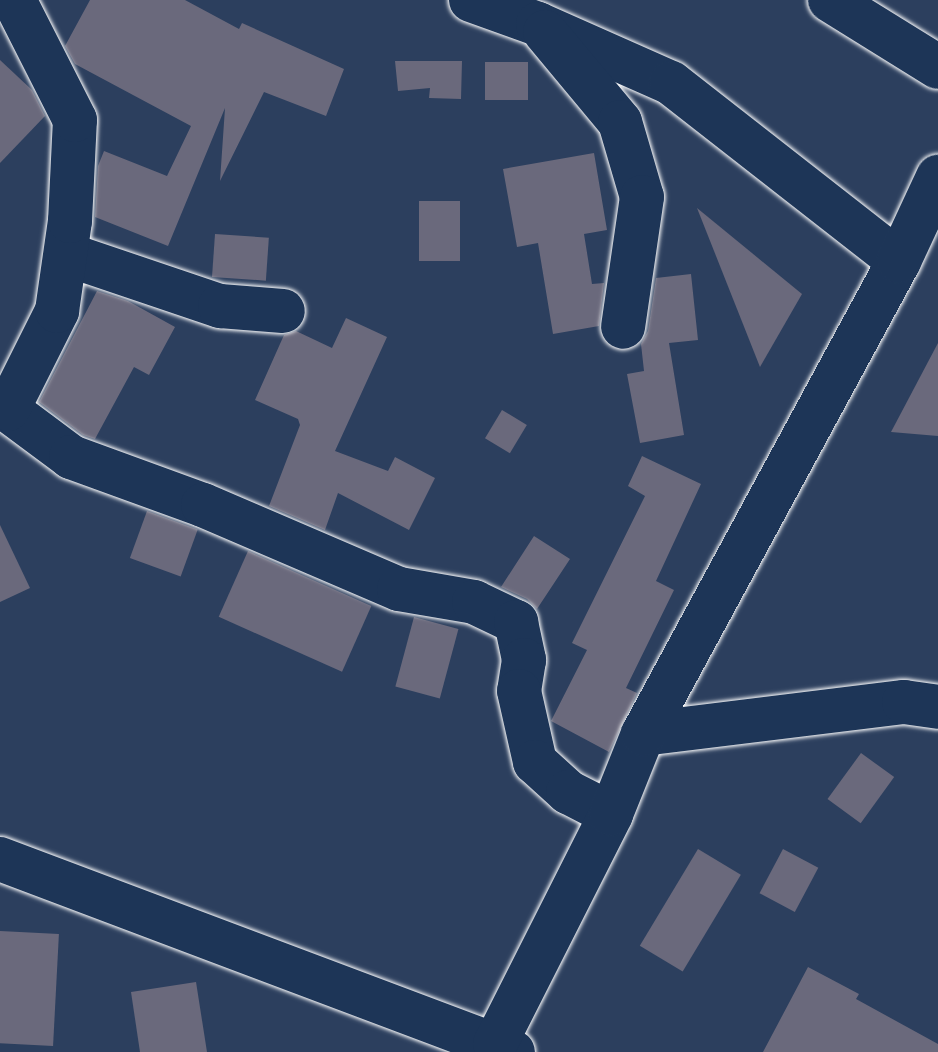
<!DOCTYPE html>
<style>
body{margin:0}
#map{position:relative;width:938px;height:1052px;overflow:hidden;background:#2c3f5e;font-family:Itim,sans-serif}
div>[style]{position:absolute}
.building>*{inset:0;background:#6a697c;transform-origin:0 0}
.roads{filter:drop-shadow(0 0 2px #fff) drop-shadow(0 0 2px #fff)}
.minor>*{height:44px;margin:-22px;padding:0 22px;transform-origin:22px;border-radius:22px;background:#1d3557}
span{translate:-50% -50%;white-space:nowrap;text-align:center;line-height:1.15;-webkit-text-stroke:6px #1d3557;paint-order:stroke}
</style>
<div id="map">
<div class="building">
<i style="clip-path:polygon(90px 0,185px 0,239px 29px,242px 23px,344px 69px,326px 116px,264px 92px,220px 181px,225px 108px,168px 246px,95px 217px,98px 166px,104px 151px,167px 176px,191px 126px,75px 64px,65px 46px)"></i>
<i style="clip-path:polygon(0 60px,32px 90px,45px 116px,0 163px)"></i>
<i style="clip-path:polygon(395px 61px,462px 61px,461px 99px,429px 98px,430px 88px,398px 91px)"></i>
<i style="left:485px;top:62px;width:43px;height:38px"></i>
<i style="clip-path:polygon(594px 153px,607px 230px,584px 234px,592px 284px,604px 283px,599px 326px,553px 334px,538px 243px,517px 247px,503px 169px)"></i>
<i style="left:419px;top:201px;width:41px;height:60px"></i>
<i style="clip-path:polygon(697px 208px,802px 294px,760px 367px)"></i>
<i style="left:215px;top:234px;width:54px;height:43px;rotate:4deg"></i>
<i style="clip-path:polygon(691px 274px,698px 340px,669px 343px,684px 435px,640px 443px,627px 374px,644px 371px,641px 344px,648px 331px,656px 278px)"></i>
<i style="clip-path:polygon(97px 291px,128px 301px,175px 327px,149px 375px,134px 367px,95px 439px,83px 435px,39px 402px)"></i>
<i style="clip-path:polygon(346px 318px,387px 337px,335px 451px,388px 471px,395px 457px,435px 478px,409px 530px,338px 493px,325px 530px,269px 506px,300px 425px,298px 419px,255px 400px,284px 335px,296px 331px,332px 348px)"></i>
<i style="clip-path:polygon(938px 343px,938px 436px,891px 432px)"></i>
<i style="left:502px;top:410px;width:29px;height:33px;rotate:31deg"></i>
<i style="clip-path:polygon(642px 456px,701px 484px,656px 581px,674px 590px,626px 688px,637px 693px,609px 752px,551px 721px,587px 650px,572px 643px,645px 496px,628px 486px)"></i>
<i style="left:147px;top:511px;width:54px;height:50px;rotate:20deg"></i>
<i style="clip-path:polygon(0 525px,30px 588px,0 602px)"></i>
<i style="clip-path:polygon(534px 536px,570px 559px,537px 609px,527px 599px,501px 587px)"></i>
<i style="left:248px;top:551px;width:135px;height:72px;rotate:24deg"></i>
<i style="left:414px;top:617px;width:46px;height:72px;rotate:15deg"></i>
<i style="left:861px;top:753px;width:41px;height:57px;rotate:36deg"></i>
<i style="left:698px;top:849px;width:50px;height:113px;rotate:31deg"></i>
<i style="left:783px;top:849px;width:40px;height:50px;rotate:28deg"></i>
<i style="left:0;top:931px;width:59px;height:112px;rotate:3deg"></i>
<i style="clip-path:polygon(808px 967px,859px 994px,856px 999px,938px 1044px,938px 1052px,763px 1052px)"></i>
<i style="clip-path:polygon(196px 982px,207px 1052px,140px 1052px,131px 992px)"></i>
</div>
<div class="roads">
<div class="minor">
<i style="left:471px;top:0;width:71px;rotate:19.7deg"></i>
<i style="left:538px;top:24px;width:145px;rotate:23.9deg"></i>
<i style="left:671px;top:83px;width:289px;rotate:38deg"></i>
<i style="left:830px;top:0;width:127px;rotate:31.8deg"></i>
<i style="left:545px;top:32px;width:117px;rotate:50.2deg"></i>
<i style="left:620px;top:122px;width:78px;rotate:73.7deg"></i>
<i style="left:642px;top:197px;width:131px;rotate:98.3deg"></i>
<i style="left:66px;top:254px;width:163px;rotate:18.7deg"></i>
<i style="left:220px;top:306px;width:63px;rotate:4.5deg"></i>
<i style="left:0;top:404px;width:89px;rotate:36.7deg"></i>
<i style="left:71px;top:457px;width:140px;rotate:20deg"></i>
<i style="left:203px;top:505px;width:213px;rotate:23.2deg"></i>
<i style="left:399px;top:589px;width:76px;rotate:9.8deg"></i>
<i style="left:474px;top:602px;width:47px;rotate:25.5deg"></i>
<i style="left:516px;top:622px;width:39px;rotate:78deg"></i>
<i style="left:524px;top:660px;width:31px;rotate:99deg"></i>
<i style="left:519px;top:691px;width:73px;rotate:77.3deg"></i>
<i style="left:535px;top:762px;width:45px;rotate:42.3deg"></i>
<i style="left:568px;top:792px;width:48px;rotate:27.1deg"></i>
<i style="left:8px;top:409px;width:110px;rotate:-63.4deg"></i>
<i style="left:57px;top:311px;width:91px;rotate:-81.8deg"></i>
<i style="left:70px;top:221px;width:101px;rotate:-87.2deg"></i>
<i style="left:75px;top:120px;width:135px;rotate:-116.9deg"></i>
<i style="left:643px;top:734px;width:263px;rotate:-7deg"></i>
<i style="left:904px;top:702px;width:34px;rotate:8deg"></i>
<i style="left:0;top:859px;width:548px;rotate:20.62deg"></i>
<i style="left:495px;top:1044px;width:258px;rotate:-63.2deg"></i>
<i style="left:611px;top:814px;width:86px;rotate:-68.2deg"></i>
<i style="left:643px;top:734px;width:538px;rotate:-61.58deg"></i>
<i style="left:899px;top:261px;width:93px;rotate:-65.1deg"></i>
</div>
</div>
</div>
